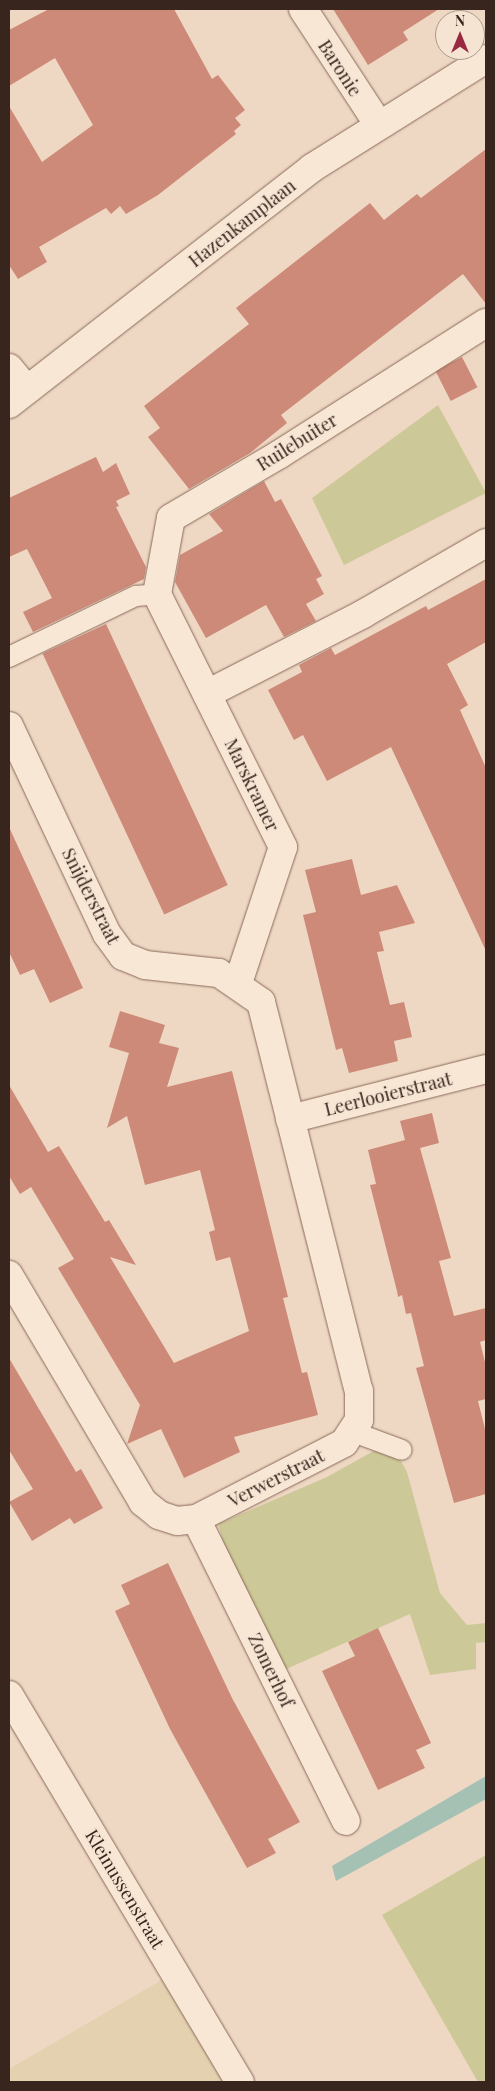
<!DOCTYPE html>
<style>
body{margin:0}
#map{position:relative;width:495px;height:2091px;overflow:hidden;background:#eed8c3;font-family:"Playfair Display",serif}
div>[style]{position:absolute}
.farmland>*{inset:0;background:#e4d1b0}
.green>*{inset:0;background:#cdc897}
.water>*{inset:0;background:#a5c1b3}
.building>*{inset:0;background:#cd8a78;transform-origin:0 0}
.roads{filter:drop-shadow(0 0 1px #89695a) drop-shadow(0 0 1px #89695a)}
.lane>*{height:20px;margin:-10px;padding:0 10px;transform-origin:10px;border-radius:10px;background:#f9e7d6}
.street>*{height:28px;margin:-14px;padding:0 14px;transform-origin:14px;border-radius:14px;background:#f9e7d6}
.secondary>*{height:28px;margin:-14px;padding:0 14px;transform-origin:14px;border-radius:14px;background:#f9e7d6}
span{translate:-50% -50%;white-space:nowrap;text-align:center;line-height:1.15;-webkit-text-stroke:4px #f6e4d3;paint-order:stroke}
.street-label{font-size:18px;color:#38251e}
.frame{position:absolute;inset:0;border:10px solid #38251e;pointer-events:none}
.north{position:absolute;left:435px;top:10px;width:50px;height:50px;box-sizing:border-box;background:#f6e4d3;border:1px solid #aa988b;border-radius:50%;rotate:0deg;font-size:14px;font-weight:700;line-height:20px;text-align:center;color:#38251e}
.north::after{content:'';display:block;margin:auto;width:18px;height:22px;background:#982941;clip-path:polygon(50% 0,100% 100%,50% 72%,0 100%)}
</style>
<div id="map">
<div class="farmland">
<i style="clip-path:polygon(165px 1978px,229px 2082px,9px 2082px,9px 2069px)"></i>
</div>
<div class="green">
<i style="clip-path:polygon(438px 405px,486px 493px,344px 565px,312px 498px)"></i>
<i style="clip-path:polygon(379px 1448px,397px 1454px,407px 1472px,440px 1593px,467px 1625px,486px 1623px,486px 1642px,476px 1643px,476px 1669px,430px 1675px,410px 1614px,284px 1670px,227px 1554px,218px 1524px,327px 1477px)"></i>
<i style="clip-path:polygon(486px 1855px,486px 2082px,478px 2082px,382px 1915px)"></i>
</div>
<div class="water">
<i style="clip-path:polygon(486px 1776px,486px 1799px,336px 1881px,332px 1866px)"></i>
</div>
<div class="building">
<i style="clip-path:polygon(49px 9px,174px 9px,212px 79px,218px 75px,245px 110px,235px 118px,241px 125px,234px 131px,236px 134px,158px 195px,126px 214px,120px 206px,111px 214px,106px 208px,39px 247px,47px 262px,18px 279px,9px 265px,9px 106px,42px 162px,93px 125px,55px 58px,9px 86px,9px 30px)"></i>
<i style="clip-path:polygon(333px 9px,439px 9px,403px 32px,408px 40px,368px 65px)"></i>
<i style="clip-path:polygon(486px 149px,486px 304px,463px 274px,281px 415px,287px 423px,250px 453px,189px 489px,148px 437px,160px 428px,144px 406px,249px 324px,236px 308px,370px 203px,384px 220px,417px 194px,421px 198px)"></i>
<i style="left:462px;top:357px;width:34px;height:30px;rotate:63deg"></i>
<i style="clip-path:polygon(96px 457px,103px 472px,116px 463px,130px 494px,116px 501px,119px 506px,116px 507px,146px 567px,144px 579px,33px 632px,23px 612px,52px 598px,27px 549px,9px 557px,9px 498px)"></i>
<i style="clip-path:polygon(264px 481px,275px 502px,281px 499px,322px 576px,316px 579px,324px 594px,306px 604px,316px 621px,284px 637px,266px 605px,206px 638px,175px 582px,180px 555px,223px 531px,209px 514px)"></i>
<i style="clip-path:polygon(486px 579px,486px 642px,447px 664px,468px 705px,460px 710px,486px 768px,486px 951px,391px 747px,327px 781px,303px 735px,294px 740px,268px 690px,302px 672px,299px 665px,331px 648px,335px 655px,426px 606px,428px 610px)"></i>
<i style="left:106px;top:624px;width:288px;height:70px;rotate:65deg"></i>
<i style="clip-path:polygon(9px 827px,83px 988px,50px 1003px,34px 969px,20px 975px,9px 952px)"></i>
<i style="clip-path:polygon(352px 859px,361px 895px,397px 885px,415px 923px,379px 932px,384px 951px,377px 952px,390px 1005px,404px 1002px,412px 1037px,394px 1041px,398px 1061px,349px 1073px,342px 1048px,336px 1050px,303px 915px,316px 912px,305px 870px)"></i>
<i style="clip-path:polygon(120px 1011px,165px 1025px,159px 1043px,179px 1048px,167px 1087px,232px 1071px,288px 1297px,283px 1298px,302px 1373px,307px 1372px,318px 1415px,234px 1437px,240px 1452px,184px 1478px,161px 1429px,127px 1444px,140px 1405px,58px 1268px,74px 1259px,31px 1187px,20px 1194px,9px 1176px,9px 1085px,48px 1152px,59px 1146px,105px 1222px,109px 1220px,136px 1265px,110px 1257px,174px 1363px,249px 1331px,230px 1257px,216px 1261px,209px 1232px,215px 1230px,200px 1170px,145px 1185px,127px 1116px,107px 1128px,129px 1053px,109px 1047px)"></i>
<i style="clip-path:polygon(432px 1113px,439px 1143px,420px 1148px,451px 1258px,439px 1261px,454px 1316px,486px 1308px,486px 1340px,480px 1342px,486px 1366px,486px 1399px,478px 1401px,486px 1433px,486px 1494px,454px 1503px,416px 1368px,424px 1366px,411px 1313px,406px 1314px,402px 1295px,398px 1297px,397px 1291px,370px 1185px,376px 1184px,368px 1150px,405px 1140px,400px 1121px)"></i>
<i style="clip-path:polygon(9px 1358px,76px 1472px,81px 1469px,103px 1508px,74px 1524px,70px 1518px,32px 1541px,9px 1502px,33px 1489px,9px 1450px)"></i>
<i style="clip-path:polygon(168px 1563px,232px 1698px,300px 1822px,268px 1839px,276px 1853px,247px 1868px,170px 1729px,115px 1611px,130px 1604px,121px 1585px)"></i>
<i style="clip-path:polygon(378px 1628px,431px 1743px,416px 1750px,425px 1768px,378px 1790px,322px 1671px,355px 1656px,348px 1642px)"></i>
</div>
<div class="roads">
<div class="lane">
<i style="left:9px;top:657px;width:141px;rotate:-25.7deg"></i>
<i style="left:136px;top:596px;width:21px;rotate:-5deg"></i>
<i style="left:351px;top:1431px;width:54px;rotate:20.4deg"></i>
</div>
<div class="street">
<i style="left:303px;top:9px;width:139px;rotate:56.8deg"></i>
<i style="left:9px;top:368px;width:28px;rotate:51deg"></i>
<i style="left:207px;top:694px;width:175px;rotate:-27.1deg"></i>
<i style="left:363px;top:614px;width:142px;rotate:-30deg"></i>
<i style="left:9px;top:726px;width:230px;rotate:64.8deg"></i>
<i style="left:107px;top:934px;width:27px;rotate:54deg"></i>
<i style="left:123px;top:956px;width:24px;rotate:22deg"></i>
<i style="left:145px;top:965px;width:74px;rotate:6.2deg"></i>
<i style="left:219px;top:973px;width:51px;rotate:34.6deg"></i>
<i style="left:261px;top:1002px;width:401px;rotate:75.9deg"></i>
<i style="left:359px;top:1391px;width:29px;rotate:90deg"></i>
<i style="left:359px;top:1420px;width:27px;rotate:123deg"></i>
<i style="left:344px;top:1443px;width:166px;rotate:152.8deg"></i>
<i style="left:196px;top:1519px;width:19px;rotate:174deg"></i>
<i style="left:177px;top:1521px;width:19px;rotate:-162deg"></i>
<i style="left:159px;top:1515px;width:21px;rotate:-141deg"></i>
<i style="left:143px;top:1502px;width:264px;rotate:-120.6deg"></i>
<i style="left:238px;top:983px;width:143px;rotate:-71.7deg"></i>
<i style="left:283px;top:847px;width:283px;rotate:-116.5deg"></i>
<i style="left:157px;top:594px;width:77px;rotate:-79.6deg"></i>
<i style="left:171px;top:518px;width:126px;rotate:-30.4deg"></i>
<i style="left:280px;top:454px;width:244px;rotate:-32.5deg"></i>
<i style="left:290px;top:1119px;width:202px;rotate:-14.3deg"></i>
<i style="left:196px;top:1519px;width:337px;rotate:63.6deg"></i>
</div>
<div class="secondary">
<i style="left:9px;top:404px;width:384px;rotate:-37.9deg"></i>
<i style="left:312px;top:168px;width:205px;rotate:-32.1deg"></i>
<i style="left:9px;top:1695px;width:451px;rotate:59.2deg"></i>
</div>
</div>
<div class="street-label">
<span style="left:340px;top:68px;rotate:57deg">Baronie</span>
<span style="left:242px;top:223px;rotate:-38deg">Hazenkamplaan</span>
<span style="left:297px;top:442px;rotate:-32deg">Ruilebuiter</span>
<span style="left:252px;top:785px;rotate:64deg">Marskramer</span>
<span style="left:91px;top:896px;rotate:63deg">Snijderstraat</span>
<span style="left:388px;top:1094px;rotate:-14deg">Leerlooierstraat</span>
<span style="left:276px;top:1478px;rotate:-27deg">Verwerstraat</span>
<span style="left:271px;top:1670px;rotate:64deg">Zomerhof</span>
<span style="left:125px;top:1889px;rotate:59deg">Kleinussenstraat</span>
</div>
<div class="frame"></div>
<div class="north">N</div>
</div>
